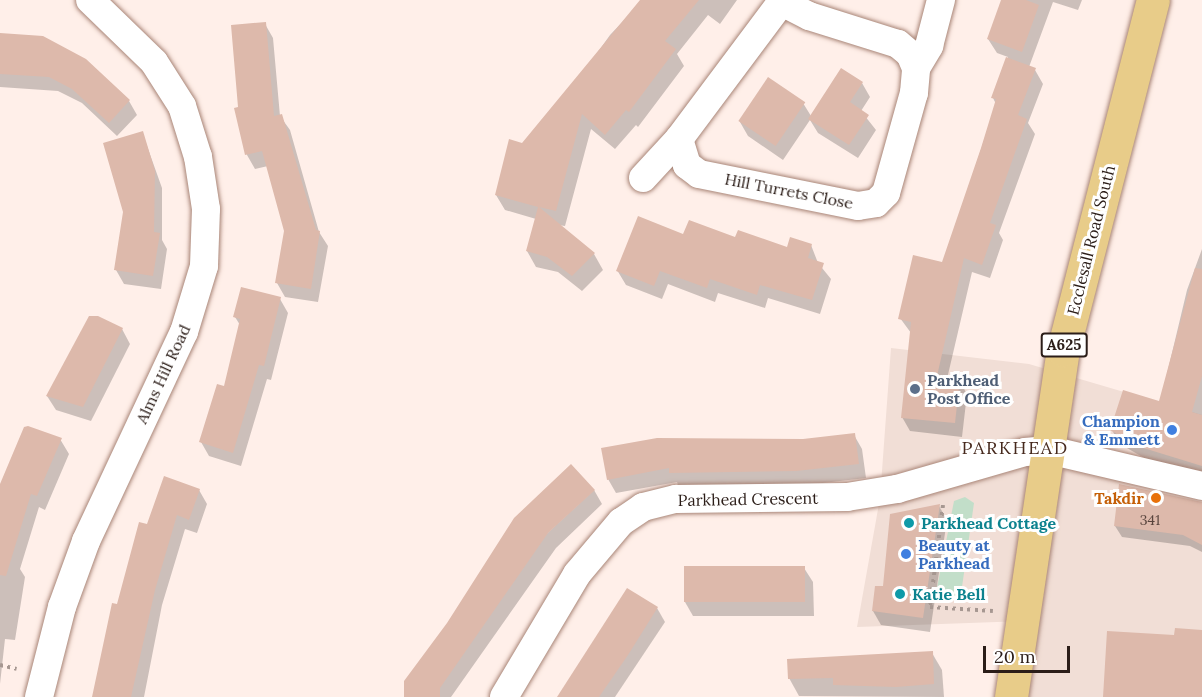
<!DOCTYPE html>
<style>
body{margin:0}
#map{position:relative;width:1202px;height:697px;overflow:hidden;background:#ffefe9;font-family:Lora,serif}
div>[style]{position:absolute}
.built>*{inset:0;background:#f1ded6}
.green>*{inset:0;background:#c2dec9}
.shadow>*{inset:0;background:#0003}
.building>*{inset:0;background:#ddb9ab;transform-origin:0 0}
.path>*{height:4px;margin-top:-2px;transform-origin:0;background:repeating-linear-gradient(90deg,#a69791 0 3px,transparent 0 7.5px)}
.roads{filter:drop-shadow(0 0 2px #a98577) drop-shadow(0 0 2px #a98577)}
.minor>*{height:28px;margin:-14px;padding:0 14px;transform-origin:14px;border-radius:14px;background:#fff}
.major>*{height:33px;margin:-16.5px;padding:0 16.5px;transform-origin:16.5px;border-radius:16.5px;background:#e8cc89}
.dots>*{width:16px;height:16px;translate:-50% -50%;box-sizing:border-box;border:3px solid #fff;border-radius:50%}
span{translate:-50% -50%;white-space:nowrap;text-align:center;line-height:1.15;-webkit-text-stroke:6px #fff;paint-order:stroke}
.number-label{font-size:14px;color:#58443d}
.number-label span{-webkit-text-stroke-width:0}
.shield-label span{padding:2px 4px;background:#fff;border:2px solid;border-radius:4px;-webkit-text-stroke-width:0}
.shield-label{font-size:15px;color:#2b1d18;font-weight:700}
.street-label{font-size:16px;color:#2b1d18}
.service-label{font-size:16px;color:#4e5e75;font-weight:700}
.left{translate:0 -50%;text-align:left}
.shop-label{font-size:16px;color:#366cbe;font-weight:700}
.right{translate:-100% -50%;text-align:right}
.food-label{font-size:16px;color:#c56008;font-weight:700}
.culture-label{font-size:16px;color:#0d838f;font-weight:700}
.neighbourhood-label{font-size:18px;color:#46291d;letter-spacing:1.5px}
.scale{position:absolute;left:983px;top:646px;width:87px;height:27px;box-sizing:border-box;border:3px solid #2b1d18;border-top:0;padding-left:8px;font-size:18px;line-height:21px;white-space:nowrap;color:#2b1d18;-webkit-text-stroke:4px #fff;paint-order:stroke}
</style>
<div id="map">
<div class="built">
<i style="clip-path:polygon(891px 348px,1029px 364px,1202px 415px,1202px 697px,1011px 697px,1022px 621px,857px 627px,880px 498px)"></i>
</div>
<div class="green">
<i style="clip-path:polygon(965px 497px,974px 503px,960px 601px,935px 598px,954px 501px)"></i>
</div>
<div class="shadow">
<i style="clip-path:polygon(643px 0,737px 0,720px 24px,708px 15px,677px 54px,684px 66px,638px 127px,636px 125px,615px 149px,591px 129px,565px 226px,558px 225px,594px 254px,603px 270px,582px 291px,558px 272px,536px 267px,527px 251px,536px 219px,505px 210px,496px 195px,523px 145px,581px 76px,610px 35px)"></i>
<i style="clip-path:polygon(1003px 0,1082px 0,1078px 10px,1053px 2px,1029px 67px,1035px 70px,1043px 84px,1028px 123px,1035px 134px,999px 233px,1003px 240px,990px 278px,972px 272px,947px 379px,959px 380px,967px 394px,962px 437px,910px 431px,902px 417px,911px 333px,900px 318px,943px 264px,996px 104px,993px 98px,1008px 57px,997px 53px,988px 39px)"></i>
<i style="clip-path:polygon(265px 24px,273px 38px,280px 116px,290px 130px,319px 232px,328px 246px,318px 302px,285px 297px,277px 283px,286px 231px,268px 166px,255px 169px,247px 155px,236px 109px,240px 108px)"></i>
<i style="clip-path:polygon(0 35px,85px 60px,129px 101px,137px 115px,117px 136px,82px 103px,58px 91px,0 87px)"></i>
<i style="clip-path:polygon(862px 83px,870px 97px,861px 111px,876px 130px,858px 158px,818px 133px,810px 120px,783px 160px,748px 136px,740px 122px,803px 103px,811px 116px)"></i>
<i style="clip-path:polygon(142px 132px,162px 188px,162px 240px,167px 249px,161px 289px,124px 284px,116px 270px)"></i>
<i style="clip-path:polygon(684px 236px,736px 239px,788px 248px,811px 245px,818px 263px,831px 279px,820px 314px,768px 298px,765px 308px,718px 293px,715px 302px,668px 284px,662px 299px,626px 285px,617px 270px)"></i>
<i style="clip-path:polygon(1202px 249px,1202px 477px,1146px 459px,1120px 444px,1112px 430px,1160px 403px,1187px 290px)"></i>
<i style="clip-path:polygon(280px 299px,288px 313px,271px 380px,267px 379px,241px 466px,209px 456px,201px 442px,225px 388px,240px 325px,235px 317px)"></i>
<i style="clip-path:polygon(122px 329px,130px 344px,91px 421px,56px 410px,47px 396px)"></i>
<i style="clip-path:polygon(854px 435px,862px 449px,866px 478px,805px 485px,679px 487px,677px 482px,616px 493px,608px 479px,803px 440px)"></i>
<i style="clip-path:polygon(60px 439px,69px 454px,45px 510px,39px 507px,20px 569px,25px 577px,15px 640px,5px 639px,0 684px,0 488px)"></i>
<i style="clip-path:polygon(199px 490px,207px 504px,197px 533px,185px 529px,162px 605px,144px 697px,94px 697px,118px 605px,148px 526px)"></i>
<i style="clip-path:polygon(594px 490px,602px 504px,556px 548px,451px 697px,406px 697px,449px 624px)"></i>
<i style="clip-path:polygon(939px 506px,947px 520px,930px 632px,881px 625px,873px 611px,884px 588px)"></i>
<i style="clip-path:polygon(1202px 520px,1202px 552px,1190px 546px,1122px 537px,1115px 526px)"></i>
<i style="clip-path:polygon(804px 568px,813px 582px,814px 616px,693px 616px,685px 602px)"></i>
<i style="clip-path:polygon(657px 608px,665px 622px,615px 697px,568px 697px)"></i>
<i style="clip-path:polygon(932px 653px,942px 670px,944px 697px,799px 696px,789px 678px)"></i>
</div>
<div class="building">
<i style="clip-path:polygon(640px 0,699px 0,665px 41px,676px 49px,629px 112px,626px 110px,605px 135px,582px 114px,556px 211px,539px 207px,595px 253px,572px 276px,547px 257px,526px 251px,538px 207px,495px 195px,509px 139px,522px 143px)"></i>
<i style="clip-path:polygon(1001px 0,1026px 0,1039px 5px,1022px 52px,987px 39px)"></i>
<i style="clip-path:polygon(266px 22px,274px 116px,282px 114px,316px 230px,320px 231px,311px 289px,275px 283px,284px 231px,262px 151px,245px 155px,234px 108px,238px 107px,231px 25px)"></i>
<i style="clip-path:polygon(0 33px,43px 36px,86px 59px,130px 100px,109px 123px,72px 89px,49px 77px,0 74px)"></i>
<i style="clip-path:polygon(1006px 57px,1036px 68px,1018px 115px,1027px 119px,990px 223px,996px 225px,982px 265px,964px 258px,937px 376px,960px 378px,955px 423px,901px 418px,911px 322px,898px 319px,913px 255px,942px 262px,981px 148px,996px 99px,991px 98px)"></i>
<i style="clip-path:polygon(841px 68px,863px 82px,850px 102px,869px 115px,849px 145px,808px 119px)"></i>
<i style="left:768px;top:77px;width:45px;height:53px;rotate:34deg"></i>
<i style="clip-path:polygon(143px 131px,155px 171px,154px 232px,160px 233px,153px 276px,114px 270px,123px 212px,103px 143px)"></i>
<i style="clip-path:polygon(638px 216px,683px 234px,689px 220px,735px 237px,738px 230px,787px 247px,790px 237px,812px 244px,808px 258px,824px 263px,812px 300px,760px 285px,757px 295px,710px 279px,707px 288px,660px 271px,654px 286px,616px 271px)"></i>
<i style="clip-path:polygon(1195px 268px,1202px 269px,1202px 376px,1192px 412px,1202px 415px,1202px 466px,1137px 446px,1110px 430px,1123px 390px,1159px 401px)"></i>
<i style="clip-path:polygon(241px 287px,281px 297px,264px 366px,259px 365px,233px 453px,199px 442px,217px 384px,224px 386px,240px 319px,233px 317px)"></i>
<i style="clip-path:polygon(89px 316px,98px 316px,123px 328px,83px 407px,46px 396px)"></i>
<i style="clip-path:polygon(28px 426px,62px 438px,37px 496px,31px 494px,6px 576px,0 575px,0 484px,24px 427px)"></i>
<i style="clip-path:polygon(855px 433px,859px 464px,796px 471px,669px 473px,669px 468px,607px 480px,601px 448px,657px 438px,803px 439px)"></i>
<i style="clip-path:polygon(571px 464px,595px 490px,548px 533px,440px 688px,440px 697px,404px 697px,404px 681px,447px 623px,514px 518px)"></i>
<i style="clip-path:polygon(164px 476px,200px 489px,189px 520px,177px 515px,155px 590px,131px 697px,92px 697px,112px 603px,117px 604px,139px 522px,147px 524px)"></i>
<i style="clip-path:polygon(1119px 484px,1202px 502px,1202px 545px,1183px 535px,1114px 526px)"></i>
<i style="clip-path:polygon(940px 504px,923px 618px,872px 611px,875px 586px,883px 586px,890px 514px)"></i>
<i style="left:684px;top:566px;width:121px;height:36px"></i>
<i style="clip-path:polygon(627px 588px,658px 607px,628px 655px,599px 697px,557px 697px)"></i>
<i style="clip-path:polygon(1175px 628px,1202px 630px,1202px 697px,1103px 697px,1107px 631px,1174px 635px)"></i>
<i style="clip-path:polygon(933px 651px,934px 684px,896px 687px,833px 685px,833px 678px,788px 679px,787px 659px)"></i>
</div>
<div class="path">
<i style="left:943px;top:505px;width:103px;rotate:97.3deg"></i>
<i style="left:930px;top:607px;width:63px;rotate:3.6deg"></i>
<i style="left:0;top:665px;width:17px;rotate:13deg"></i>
</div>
<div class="roads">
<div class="minor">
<i style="left:916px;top:68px;width:26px;rotate:-59deg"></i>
<i style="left:929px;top:46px;width:48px;rotate:-75.4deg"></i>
<i style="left:679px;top:139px;width:27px;rotate:73deg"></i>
<i style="left:687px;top:165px;width:15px;rotate:37deg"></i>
<i style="left:699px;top:174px;width:162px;rotate:11.4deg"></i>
<i style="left:858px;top:206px;width:18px;rotate:-9deg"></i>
<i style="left:876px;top:203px;width:14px;rotate:-45deg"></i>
<i style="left:886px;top:193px;width:104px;rotate:-74.4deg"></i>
<i style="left:914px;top:93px;width:25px;rotate:-85deg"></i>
<i style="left:916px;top:68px;width:15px;rotate:-113deg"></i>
<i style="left:910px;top:54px;width:16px;rotate:-140deg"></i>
<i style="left:898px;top:44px;width:93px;rotate:-162.5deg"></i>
<i style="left:809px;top:16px;width:30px;rotate:-153deg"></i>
<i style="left:643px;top:178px;width:53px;rotate:-47.3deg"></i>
<i style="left:679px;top:139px;width:174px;rotate:-53.2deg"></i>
<i style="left:39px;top:697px;width:93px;rotate:-75.7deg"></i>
<i style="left:62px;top:607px;width:70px;rotate:-70deg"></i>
<i style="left:86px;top:541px;width:231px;rotate:-64.9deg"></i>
<i style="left:184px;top:332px;width:69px;rotate:-73.1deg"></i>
<i style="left:204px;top:266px;width:57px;rotate:-88deg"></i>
<i style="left:206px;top:209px;width:53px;rotate:-98.7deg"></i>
<i style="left:198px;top:157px;width:53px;rotate:-107.4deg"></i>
<i style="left:182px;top:106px;width:52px;rotate:-122.5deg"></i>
<i style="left:154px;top:62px;width:89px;rotate:-135.9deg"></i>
<i style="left:504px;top:697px;width:143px;rotate:-59.3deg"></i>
<i style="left:577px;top:574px;width:68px;rotate:-49.8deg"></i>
<i style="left:621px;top:522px;width:27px;rotate:-34deg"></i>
<i style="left:643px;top:507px;width:34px;rotate:-14deg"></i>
<i style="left:676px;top:499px;width:171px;rotate:-0.7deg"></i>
<i style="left:847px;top:497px;width:51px;rotate:-9.1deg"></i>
<i style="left:897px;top:489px;width:133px;rotate:-16.1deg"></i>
<i style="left:1025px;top:452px;width:24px;rotate:-5deg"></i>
<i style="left:1049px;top:450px;width:157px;rotate:13.2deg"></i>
</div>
<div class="major">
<i style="left:1011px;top:697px;width:351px;rotate:-81.5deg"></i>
<i style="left:1063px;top:350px;width:361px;rotate:-75.6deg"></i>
</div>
</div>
<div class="dots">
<i style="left:915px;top:389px;background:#5c6f8a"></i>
<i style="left:1172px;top:430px;background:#3f7fe0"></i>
<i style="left:1156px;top:498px;background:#e8710a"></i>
<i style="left:909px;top:523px;background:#0f9aa8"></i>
<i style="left:906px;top:554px;background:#3f7fe0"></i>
<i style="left:900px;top:594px;background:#0f9aa8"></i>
</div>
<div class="number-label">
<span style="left:1150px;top:520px">341</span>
</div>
<div class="shield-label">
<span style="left:1064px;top:345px">A625</span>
</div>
<div class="street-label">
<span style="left:789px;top:191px;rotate:11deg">Hill Turrets Close</span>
<span style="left:1091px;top:240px;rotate:-76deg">Ecclesall Road South</span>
<span style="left:163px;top:374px;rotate:-65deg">Alms Hill Road</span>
<span style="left:748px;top:499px;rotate:-1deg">Parkhead Crescent</span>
</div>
<div class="service-label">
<span class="left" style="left:927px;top:389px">Parkhead<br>Post Office</span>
</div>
<div class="shop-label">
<span class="right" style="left:1160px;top:430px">Champion<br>&amp; Emmett</span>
<span class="left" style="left:918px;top:554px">Beauty at<br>Parkhead</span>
</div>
<div class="food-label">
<span class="right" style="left:1144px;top:498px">Takdir</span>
</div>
<div class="culture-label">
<span class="left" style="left:921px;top:523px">Parkhead Cottage</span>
<span class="left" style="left:912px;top:594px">Katie Bell</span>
</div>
<div class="neighbourhood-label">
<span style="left:1015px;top:448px">PARKHEAD</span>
</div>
<div class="scale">20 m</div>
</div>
